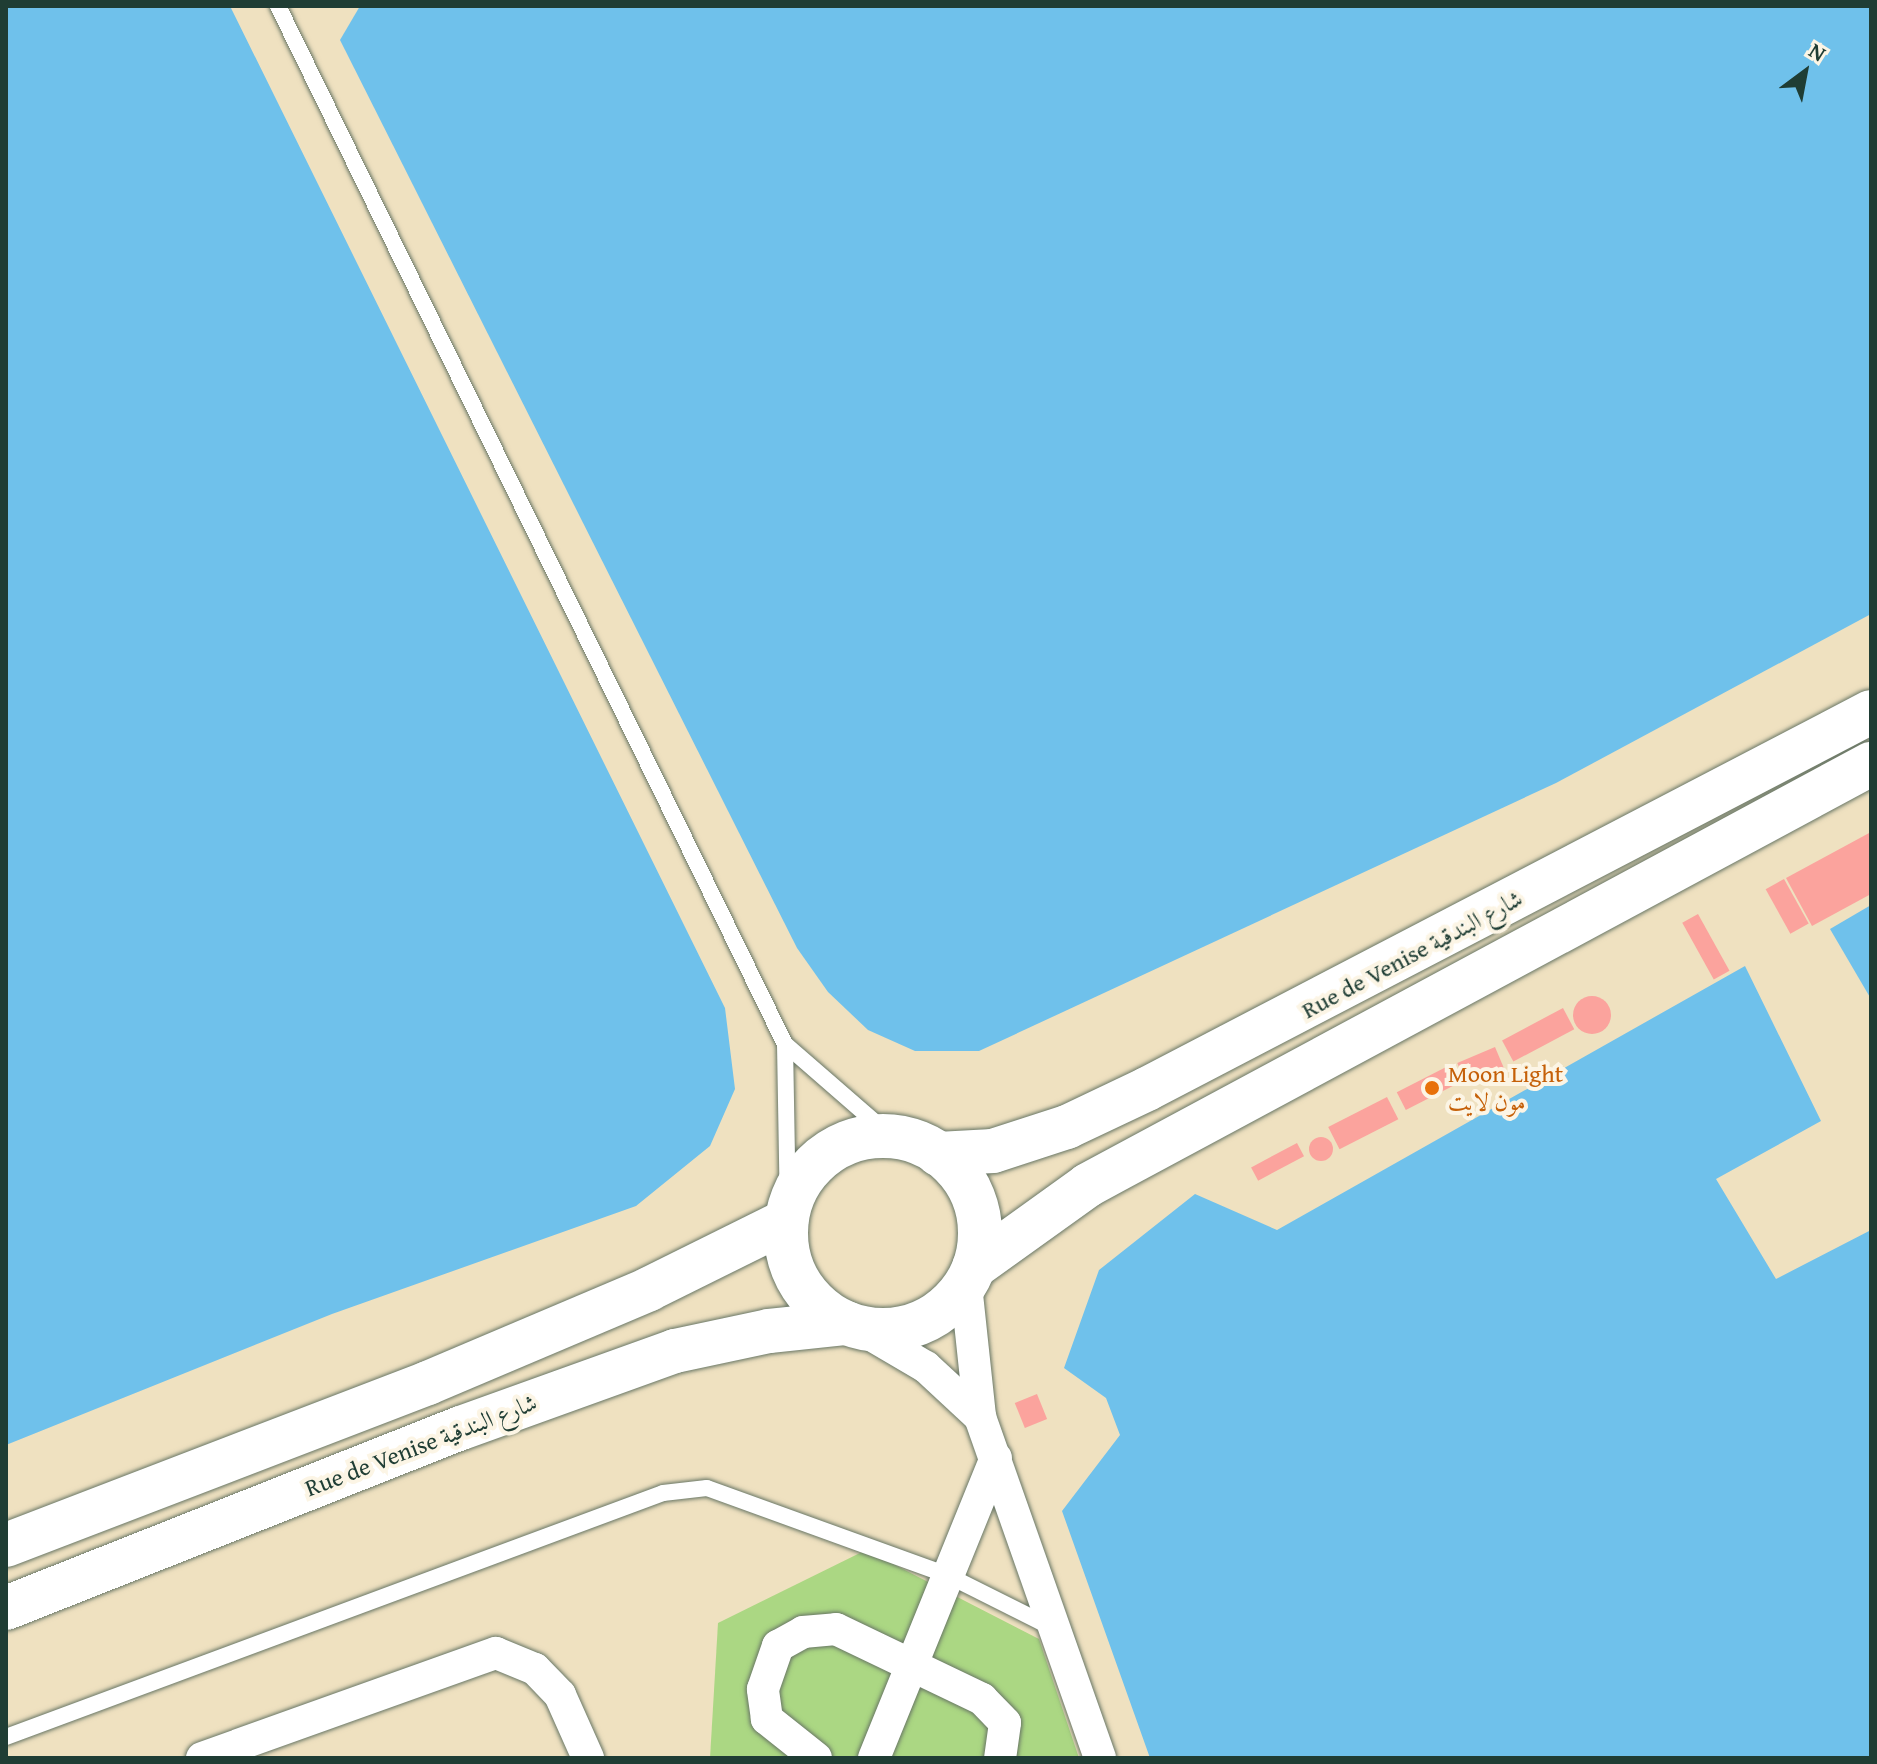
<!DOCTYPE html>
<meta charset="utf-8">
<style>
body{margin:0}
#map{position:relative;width:1877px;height:1764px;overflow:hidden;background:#efe1c0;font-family:"Gentium Book Plus",Amiri,serif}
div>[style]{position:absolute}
.green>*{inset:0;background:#abd783}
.water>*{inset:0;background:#6fc1eb}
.building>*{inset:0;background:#fba39d;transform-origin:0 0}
.round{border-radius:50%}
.roads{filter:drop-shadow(0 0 2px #687665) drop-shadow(0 0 2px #687665)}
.lane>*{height:16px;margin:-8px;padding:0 8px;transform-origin:8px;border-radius:8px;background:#fff}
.street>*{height:32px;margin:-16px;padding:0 16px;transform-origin:16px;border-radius:16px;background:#fff}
.primary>*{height:44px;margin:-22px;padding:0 22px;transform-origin:22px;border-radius:22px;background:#fff}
.primary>.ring{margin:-22px;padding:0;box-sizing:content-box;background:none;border:44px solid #fff;border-radius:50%}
.dots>*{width:22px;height:22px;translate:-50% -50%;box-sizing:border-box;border:4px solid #fcf5e5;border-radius:50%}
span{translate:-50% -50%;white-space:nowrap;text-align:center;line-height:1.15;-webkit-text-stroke:8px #fcf5e5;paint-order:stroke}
.street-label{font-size:24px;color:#1f3d34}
.food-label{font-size:24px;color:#c56008}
.left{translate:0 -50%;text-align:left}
.frame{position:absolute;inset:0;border:8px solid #1f3d34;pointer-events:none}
.north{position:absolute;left:1765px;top:32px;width:80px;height:80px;-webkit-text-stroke:6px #fcf5e5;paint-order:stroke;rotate:32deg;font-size:22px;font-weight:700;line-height:32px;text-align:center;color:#1f3d34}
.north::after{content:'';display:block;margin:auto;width:28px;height:36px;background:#1f3d34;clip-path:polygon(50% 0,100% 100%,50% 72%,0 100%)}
</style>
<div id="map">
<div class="green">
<i style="clip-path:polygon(866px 1550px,1039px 1639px,1079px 1758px,710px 1758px,718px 1623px)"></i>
</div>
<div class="water">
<i style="clip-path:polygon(6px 6px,230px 6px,725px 1008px,735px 1089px,710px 1146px,636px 1206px,332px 1314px,6px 1445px)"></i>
<i style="clip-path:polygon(360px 6px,1871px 6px,1871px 614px,1556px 783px,979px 1051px,915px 1051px,868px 1030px,828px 992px,797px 948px,340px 40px)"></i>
<i style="clip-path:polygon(1871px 905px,1871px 999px,1830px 929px)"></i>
<i style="clip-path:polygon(1745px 966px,1821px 1121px,1716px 1179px,1776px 1279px,1871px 1230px,1871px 1758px,1150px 1758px,1062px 1511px,1120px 1435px,1106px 1398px,1064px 1368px,1099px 1270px,1195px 1194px,1277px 1230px)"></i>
</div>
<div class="building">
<i style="clip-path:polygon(1871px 832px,1871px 894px,1812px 926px,1786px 878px)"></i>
<i style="left:1784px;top:879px;width:51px;height:21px;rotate:61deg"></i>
<i style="left:1698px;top:914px;width:65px;height:18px;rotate:61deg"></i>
<i class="round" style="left:1573px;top:996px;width:38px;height:38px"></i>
<i style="left:1563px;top:1008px;width:24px;height:69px;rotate:62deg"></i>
<i style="left:1495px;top:1047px;width:23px;height:41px;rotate:67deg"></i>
<i style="left:1452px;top:1064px;width:20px;height:62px;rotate:63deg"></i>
<i style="left:1387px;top:1097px;width:25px;height:66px;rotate:63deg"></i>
<i class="round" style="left:1309px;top:1137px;width:24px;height:24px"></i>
<i style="left:1297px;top:1143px;width:15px;height:52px;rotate:62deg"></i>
<i style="left:1037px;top:1394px;width:27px;height:24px;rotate:68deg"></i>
</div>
<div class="roads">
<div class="lane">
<i style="left:278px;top:6px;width:1155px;rotate:63.97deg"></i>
<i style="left:785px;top:1044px;width:140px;rotate:41deg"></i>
<i style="left:785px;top:1044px;width:164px;rotate:89deg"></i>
<i style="left:6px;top:1737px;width:701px;rotate:-20.37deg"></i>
<i style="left:663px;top:1493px;width:44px;rotate:-6.5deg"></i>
<i style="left:707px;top:1488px;width:253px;rotate:19.9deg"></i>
<i style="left:945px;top:1574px;width:121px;rotate:26.6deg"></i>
</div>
<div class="street">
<i style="left:966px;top:1285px;width:133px;rotate:83.9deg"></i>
<i style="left:980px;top:1417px;width:361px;rotate:70.6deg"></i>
<i style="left:856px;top:1326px;width:81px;rotate:30.4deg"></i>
<i style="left:926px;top:1367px;width:74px;rotate:42.8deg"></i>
<i style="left:202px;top:1758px;width:312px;rotate:-19.7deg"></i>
<i style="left:496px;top:1653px;width:42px;rotate:22.3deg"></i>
<i style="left:535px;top:1669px;width:36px;rotate:46deg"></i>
<i style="left:560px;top:1695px;width:69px;rotate:66deg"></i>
<i style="left:816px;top:1758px;width:63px;rotate:-141.5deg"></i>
<i style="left:767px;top:1719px;width:30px;rotate:-98deg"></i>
<i style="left:763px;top:1689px;width:46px;rotate:-70.8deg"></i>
<i style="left:778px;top:1646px;width:29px;rotate:-29deg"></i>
<i style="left:803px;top:1632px;width:33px;rotate:-5deg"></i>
<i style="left:836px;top:1629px;width:162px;rotate:25.6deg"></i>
<i style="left:982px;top:1699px;width:33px;rotate:46deg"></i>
<i style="left:1005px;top:1723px;width:35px;rotate:98deg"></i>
<i style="left:874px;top:1758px;width:324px;rotate:-67.9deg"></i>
</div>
<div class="primary">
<i class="ring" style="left:786px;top:1136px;width:150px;height:150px"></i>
<i style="left:938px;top:1154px;width:55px;rotate:-3.1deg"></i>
<i style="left:993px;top:1151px;width:78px;rotate:-18deg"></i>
<i style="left:1067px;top:1127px;width:89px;rotate:-25.4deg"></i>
<i style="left:1147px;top:1089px;width:816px;rotate:-27.51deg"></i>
<i style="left:974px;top:1267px;width:140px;rotate:-35.7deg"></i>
<i style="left:1088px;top:1185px;width:889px;rotate:-28.27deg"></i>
<i style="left:6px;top:1545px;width:452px;rotate:-21deg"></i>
<i style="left:428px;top:1383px;width:240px;rotate:-23deg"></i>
<i style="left:649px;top:1289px;width:153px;rotate:-26.4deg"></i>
<i style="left:6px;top:1608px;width:489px;rotate:-21.6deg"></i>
<i style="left:461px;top:1428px;width:227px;rotate:-19.8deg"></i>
<i style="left:675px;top:1351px;width:96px;rotate:-12deg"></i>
<i style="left:769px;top:1331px;width:78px;rotate:-5.9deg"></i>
</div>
</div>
<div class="dots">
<i style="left:1432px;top:1088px;background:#e8710a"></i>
</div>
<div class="street-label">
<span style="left:1412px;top:954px;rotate:-28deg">Rue de Venise شارع البندقية</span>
<span style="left:421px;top:1445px;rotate:-21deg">Rue de Venise شارع البندقية</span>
</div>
<div class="food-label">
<span class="left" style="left:1448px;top:1088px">Moon Light<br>مون لايت</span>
</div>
<div class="frame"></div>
<div class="north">N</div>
</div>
